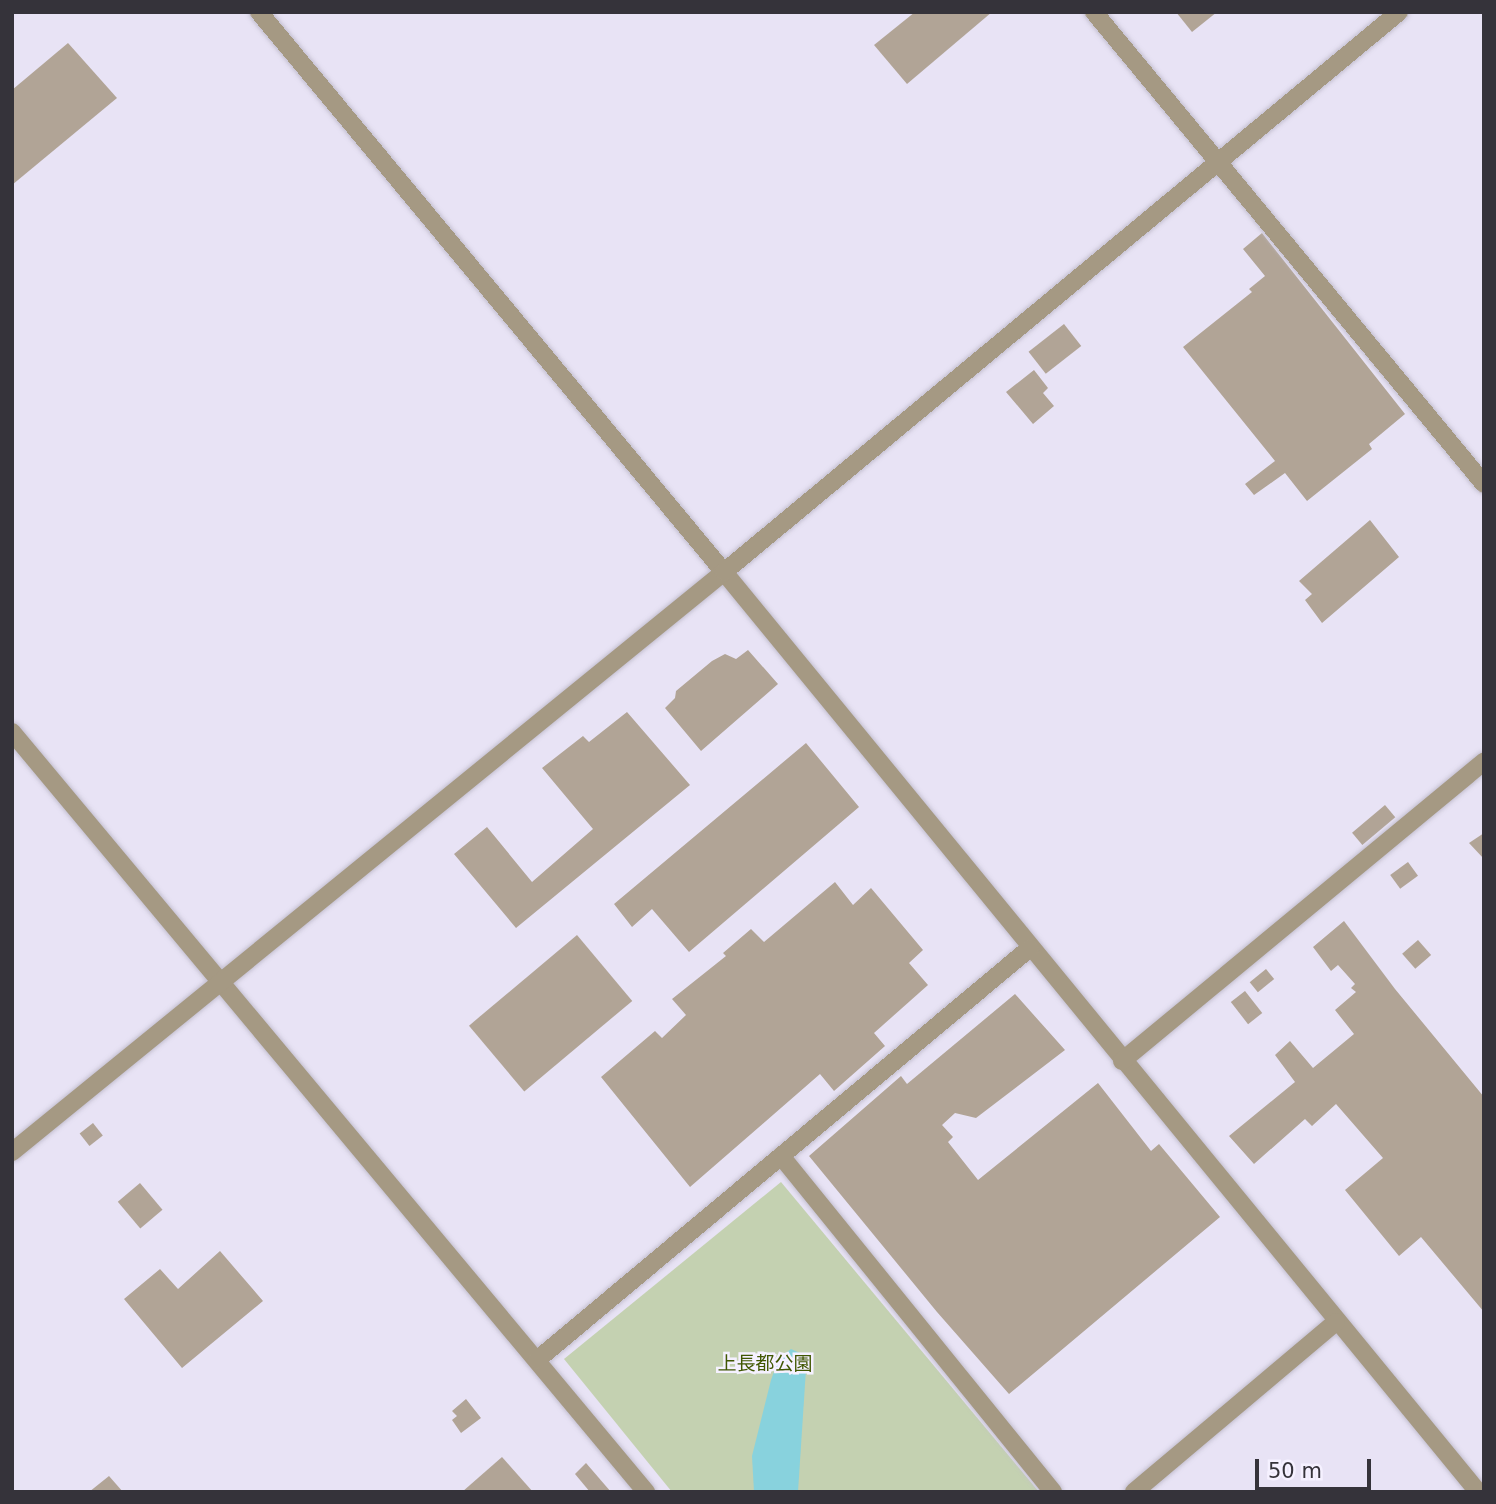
<!DOCTYPE html>
<meta charset="utf-8">
<style>
body{margin:0}
#map{position:relative;width:1496px;height:1504px;overflow:hidden;background:#e8e3f5;font-family:"DejaVu Sans","Noto Sans JP",sans-serif}
div>[style]{position:absolute}
.green>*{inset:0;background:#c4d1b1}
.water>*{inset:0;background:#88d2dd}
.building>*{inset:0;background:#b1a496;transform-origin:0 0}
.roads{filter:drop-shadow(0 0 2px #c4c0d0) drop-shadow(0 0 2px #c4c0d0)}
.minor>*{height:18px;margin:-9px;padding:0 9px;transform-origin:9px;border-radius:9px;background:#a59983}
span{translate:-50% -50%;white-space:nowrap;text-align:center;line-height:1.15;-webkit-text-stroke:5px #f5f1ff;paint-order:stroke}
.park-label{font-size:19px;color:#405702}
.frame{position:absolute;inset:0;border:14px solid #35333a;pointer-events:none}
.scale{position:absolute;left:1255px;top:1459px;width:116px;height:32px;box-sizing:border-box;border:4px solid #35333a;border-top:0;padding-left:9px;font-size:21px;line-height:24px;white-space:nowrap;color:#35333a;-webkit-text-stroke:5px #f5f1ff;paint-order:stroke}
</style>
<div id="map">
<div class="green">
<i style="clip-path:polygon(781px 1182px,1039px 1492px,672px 1492px,564px 1359px)"></i>
</div>
<div class="water">
<i style="clip-path:polygon(791px 1349px,802px 1354px,806px 1369px,798px 1492px,754px 1492px,752px 1456px,771px 1380px,779px 1358px)"></i>
</div>
<div class="building">
<i style="clip-path:polygon(915px 12px,992px 12px,907px 84px,874px 45px)"></i>
<i style="clip-path:polygon(1176px 12px,1217px 12px,1192px 32px)"></i>
<i style="clip-path:polygon(68px 43px,117px 98px,12px 185px,12px 90px)"></i>
<i style="clip-path:polygon(1262px 233px,1405px 414px,1369px 444px,1372px 449px,1307px 501px,1285px 473px,1254px 495px,1245px 484px,1275px 461px,1183px 347px,1252px 292px,1249px 289px,1265px 276px,1243px 249px)"></i>
<i style="left:1064px;top:324px;width:28px;height:45px;rotate:52deg"></i>
<i style="clip-path:polygon(1034px 370px,1048px 388px,1043px 393px,1054px 406px,1033px 424px,1006px 392px)"></i>
<i style="clip-path:polygon(1370px 520px,1399px 557px,1322px 623px,1305px 600px,1312px 594px,1299px 581px)"></i>
<i style="clip-path:polygon(748px 650px,778px 684px,701px 751px,665px 708px,675px 698px,676px 691px,712px 661px,725px 654px,736px 659px)"></i>
<i style="clip-path:polygon(627px 712px,690px 785px,516px 928px,454px 854px,487px 827px,532px 882px,593px 829px,542px 768px,583px 736px,589px 742px)"></i>
<i style="clip-path:polygon(806px 743px,859px 807px,689px 952px,652px 909px,632px 927px,614px 904px)"></i>
<i style="left:1385px;top:805px;width:16px;height:43px;rotate:50deg"></i>
<i style="clip-path:polygon(1484px 833px,1484px 859px,1469px 843px)"></i>
<i style="left:1408px;top:862px;width:17px;height:22px;rotate:54deg"></i>
<i style="clip-path:polygon(835px 882px,853px 905px,871px 888px,923px 950px,909px 963px,928px 985px,874px 1033px,885px 1046px,834px 1091px,820px 1074px,690px 1187px,601px 1077px,655px 1031px,662px 1038px,686px 1015px,672px 999px,726px 956px,723px 953px,751px 929px,764px 942px)"></i>
<i style="clip-path:polygon(1344px 921px,1395px 989px,1484px 1097px,1484px 1312px,1421px 1237px,1399px 1256px,1345px 1190px,1383px 1158px,1336px 1104px,1312px 1126px,1305px 1119px,1254px 1164px,1229px 1136px,1295px 1082px,1275px 1055px,1290px 1041px,1313px 1068px,1354px 1034px,1335px 1010px,1356px 992px,1351px 988px,1355px 984px,1338px 965px,1331px 971px,1313px 947px)"></i>
<i style="left:577px;top:935px;width:86px;height:141px;rotate:50deg"></i>
<i style="left:1418px;top:940px;width:20px;height:21px;rotate:49deg"></i>
<i style="left:1266px;top:969px;width:13px;height:21px;rotate:51deg"></i>
<i style="left:1245px;top:991px;width:28px;height:18px;rotate:52deg"></i>
<i style="clip-path:polygon(1015px 994px,1065px 1050px,976px 1118px,955px 1113px,942px 1125px,953px 1137px,948px 1142px,978px 1180px,1098px 1083px,1151px 1151px,1159px 1144px,1220px 1217px,1009px 1394px,937px 1312px,809px 1156px,901px 1076px,907px 1084px)"></i>
<i style="left:93px;top:1123px;width:16px;height:17px;rotate:52deg"></i>
<i style="left:140px;top:1183px;width:35px;height:29px;rotate:50deg"></i>
<i style="clip-path:polygon(220px 1251px,263px 1301px,182px 1368px,124px 1299px,160px 1269px,178px 1289px)"></i>
<i style="clip-path:polygon(466px 1399px,481px 1418px,461px 1433px,452px 1420px,457px 1416px,452px 1411px)"></i>
<i style="clip-path:polygon(502px 1457px,533px 1492px,462px 1492px)"></i>
<i style="clip-path:polygon(586px 1463px,611px 1492px,590px 1492px,575px 1474px)"></i>
<i style="clip-path:polygon(109px 1476px,123px 1492px,89px 1492px)"></i>
</div>
<div class="roads">
<div class="minor">
<i style="left:259px;top:12px;width:728px;rotate:50.3deg"></i>
<i style="left:724px;top:572px;width:1190px;rotate:50.66deg"></i>
<i style="left:1094px;top:12px;width:612px;rotate:50.43deg"></i>
<i style="left:12px;top:732px;width:990px;rotate:50.16deg"></i>
<i style="left:1122px;top:1061px;width:470px;rotate:-39.6deg"></i>
<i style="left:12px;top:1152px;width:918px;rotate:-39.17deg"></i>
<i style="left:724px;top:572px;width:877px;rotate:-39.68deg"></i>
<i style="left:781px;top:1156px;width:432px;rotate:51deg"></i>
<i style="left:537px;top:1360px;width:642px;rotate:-39.89deg"></i>
<i style="left:1134px;top:1492px;width:264px;rotate:-40.1deg"></i>
</div>
</div>
<div class="park-label">
<span style="left:765px;top:1364px">上長都公園</span>
</div>
<div class="frame"></div>
<div class="scale">50 m</div>
</div>
